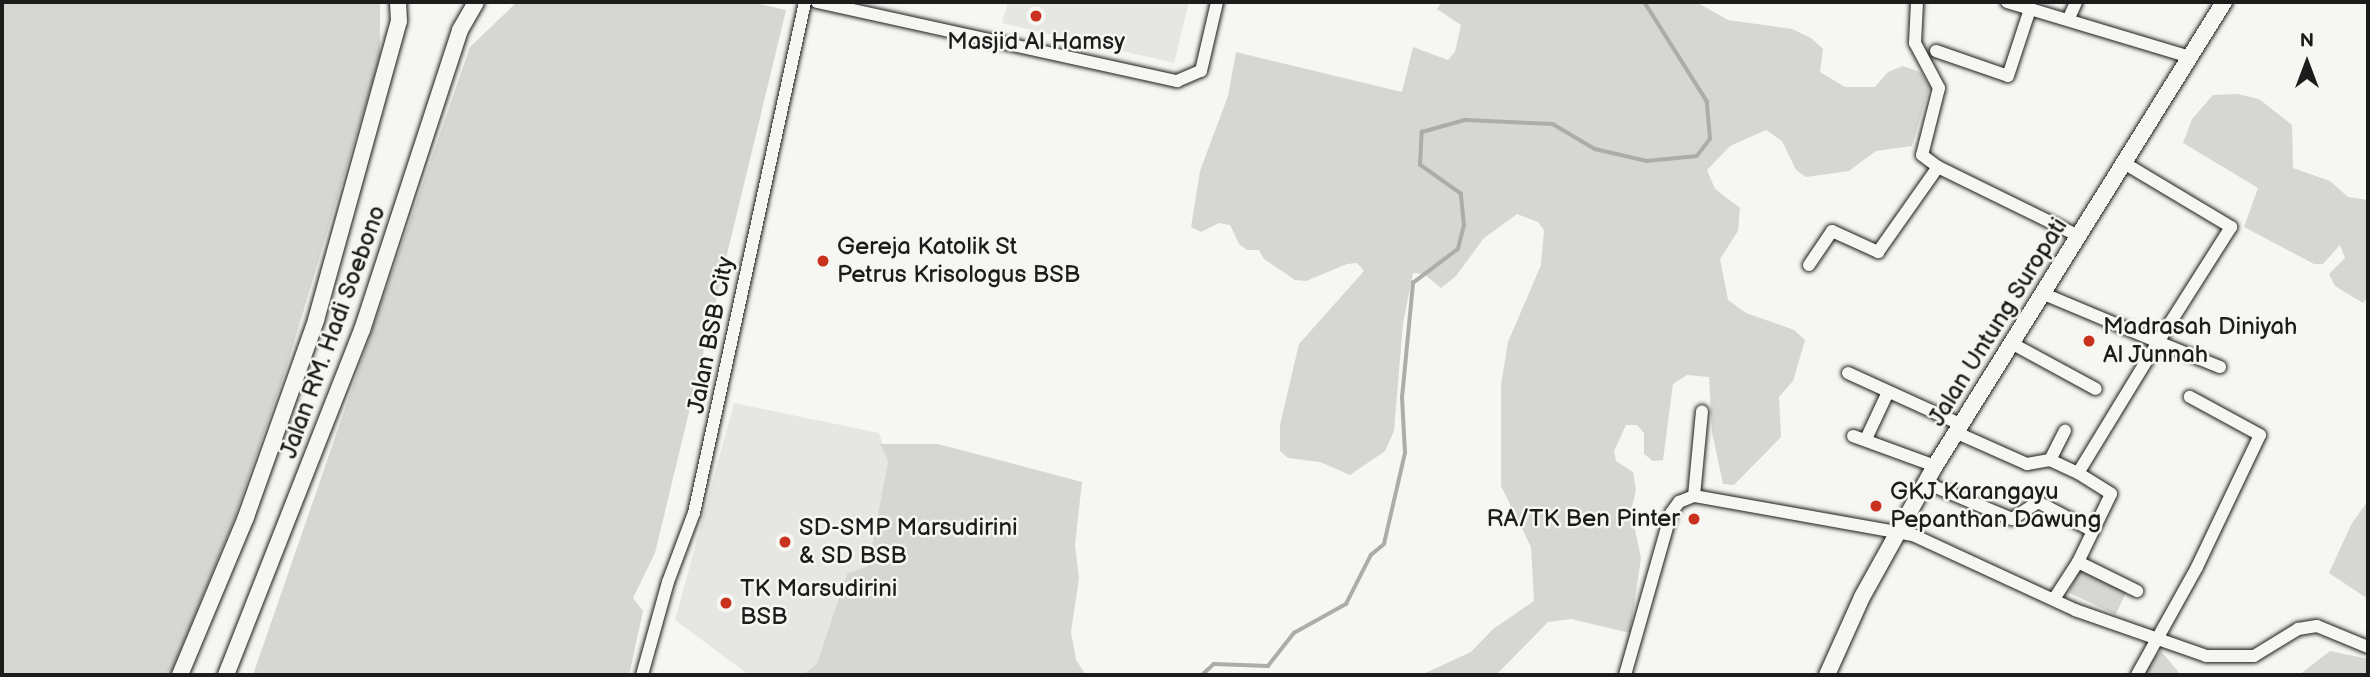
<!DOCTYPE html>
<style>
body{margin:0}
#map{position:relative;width:2370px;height:677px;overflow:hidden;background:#f6f6f2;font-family:"Balsamiq Sans",sans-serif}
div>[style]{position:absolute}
.built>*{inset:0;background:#e6e6e2}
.green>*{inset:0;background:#d6d6d2;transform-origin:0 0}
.stream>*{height:3.5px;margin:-1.75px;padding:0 1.75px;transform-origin:1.75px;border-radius:1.75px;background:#acaca9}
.roads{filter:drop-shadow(0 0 2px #1c1c1c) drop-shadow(0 0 2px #1c1c1c)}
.minor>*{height:12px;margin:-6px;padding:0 6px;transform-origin:6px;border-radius:6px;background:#f6f6f2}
.major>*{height:16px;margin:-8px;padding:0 8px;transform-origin:8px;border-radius:8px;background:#f6f6f2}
.dots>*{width:19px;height:19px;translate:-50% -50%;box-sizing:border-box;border:4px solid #f6f6f2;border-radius:50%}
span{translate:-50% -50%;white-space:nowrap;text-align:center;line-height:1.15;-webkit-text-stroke:5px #f6f6f2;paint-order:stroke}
.poi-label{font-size:24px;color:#1c1c1c}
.left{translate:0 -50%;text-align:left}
.right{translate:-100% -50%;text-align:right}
.street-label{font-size:24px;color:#1c1c1c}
.frame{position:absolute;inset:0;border:4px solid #1c1c1c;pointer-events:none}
.north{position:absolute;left:2272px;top:28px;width:70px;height:70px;-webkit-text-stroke:5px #f6f6f2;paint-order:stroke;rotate:0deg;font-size:19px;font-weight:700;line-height:28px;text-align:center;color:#1c1c1c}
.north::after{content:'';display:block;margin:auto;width:24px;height:32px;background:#1c1c1c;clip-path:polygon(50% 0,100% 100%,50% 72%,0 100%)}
</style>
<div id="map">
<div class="built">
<i style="clip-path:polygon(1008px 2px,1189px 2px,1174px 63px,1002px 23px)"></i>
<i style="clip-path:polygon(734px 403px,879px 433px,888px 460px,868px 567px,847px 574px,817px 663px,803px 675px,749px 675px,675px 620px)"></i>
</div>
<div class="green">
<i style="clip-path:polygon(2px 2px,380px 2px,380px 56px,286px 369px,233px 522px,170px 675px,2px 675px)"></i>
<i style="clip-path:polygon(517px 2px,751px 2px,786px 10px,655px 553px,633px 598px,643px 611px,629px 675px,253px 675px,470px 47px)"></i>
<i style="clip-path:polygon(1442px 2px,1696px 2px,1728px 20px,1792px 29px,1811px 38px,1823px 49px,1820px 72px,1845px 87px,1875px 87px,1888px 72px,1903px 66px,1920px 72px,1930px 86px,1912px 146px,1876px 151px,1849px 171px,1806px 177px,1796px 170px,1782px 141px,1766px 130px,1730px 146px,1707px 170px,1715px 189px,1740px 208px,1738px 231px,1720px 259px,1728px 300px,1746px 313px,1794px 330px,1805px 340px,1793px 381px,1779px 397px,1781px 437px,1734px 485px,1723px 484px,1712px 432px,1709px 377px,1687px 375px,1673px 384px,1663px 460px,1653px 461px,1644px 454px,1644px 433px,1637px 425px,1626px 425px,1614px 451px,1616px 461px,1633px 472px,1636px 490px,1631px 511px,1641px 558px,1630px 633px,1571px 619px,1548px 622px,1496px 675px,1421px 675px,1471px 652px,1493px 629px,1534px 601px,1531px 547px,1501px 486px,1501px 385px,1508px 342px,1541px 265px,1544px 230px,1538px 222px,1517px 214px,1484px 238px,1456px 276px,1441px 288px,1424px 274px,1413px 273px,1403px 324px,1394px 431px,1385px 451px,1350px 475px,1320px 462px,1288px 458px,1280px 451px,1280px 425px,1299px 344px,1364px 271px,1357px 263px,1347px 264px,1306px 281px,1295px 280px,1264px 259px,1259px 250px,1247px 250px,1239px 244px,1230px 225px,1219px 223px,1201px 232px,1191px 227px,1200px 171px,1228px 96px,1236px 52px,1402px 92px,1413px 47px,1448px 60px,1455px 52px,1461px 25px,1437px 9px)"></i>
<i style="clip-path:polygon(2237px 94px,2259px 99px,2292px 125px,2293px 168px,2330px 181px,2348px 197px,2368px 200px,2368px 296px,2363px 303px,2335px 286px,2329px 274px,2345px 258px,2340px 245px,2323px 264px,2314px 264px,2244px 227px,2258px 188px,2183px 143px,2192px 119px,2213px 95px)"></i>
<i style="clip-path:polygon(880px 444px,938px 444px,1082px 482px,1075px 545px,1079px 578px,1071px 632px,1076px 660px,1086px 675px,803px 675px,817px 663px,847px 574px,868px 566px,888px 461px)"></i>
<i style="clip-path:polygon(2368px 501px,2368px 599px,2329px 573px,2352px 523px)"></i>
<i style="left:2080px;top:568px;width:52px;height:27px;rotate:25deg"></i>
<i style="clip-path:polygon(2161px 651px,2181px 675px,2141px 675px,2145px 668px)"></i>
<i style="clip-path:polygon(2330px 651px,2368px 659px,2368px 675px,2299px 675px)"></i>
</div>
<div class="stream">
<i style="left:1202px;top:675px;width:16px;rotate:-43deg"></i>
<i style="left:1214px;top:664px;width:54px;rotate:2.1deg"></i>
<i style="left:1268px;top:666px;width:42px;rotate:-51.8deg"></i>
<i style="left:1294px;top:633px;width:60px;rotate:-29.1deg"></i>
<i style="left:1346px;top:604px;width:55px;rotate:-63deg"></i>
<i style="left:1371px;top:555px;width:17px;rotate:-40deg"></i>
<i style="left:1384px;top:544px;width:93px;rotate:-77deg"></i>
<i style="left:1405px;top:453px;width:55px;rotate:-93.1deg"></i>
<i style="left:1402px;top:398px;width:116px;rotate:-84.5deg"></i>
<i style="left:1413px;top:283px;width:56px;rotate:-37.1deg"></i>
<i style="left:1458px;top:249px;width:25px;rotate:-76deg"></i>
<i style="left:1464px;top:225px;width:31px;rotate:-96deg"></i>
<i style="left:1461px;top:194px;width:50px;rotate:-144.7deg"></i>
<i style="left:1420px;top:165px;width:33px;rotate:-87deg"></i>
<i style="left:1422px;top:132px;width:45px;rotate:-15.6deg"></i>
<i style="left:1465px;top:120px;width:88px;rotate:2.6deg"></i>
<i style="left:1553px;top:124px;width:49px;rotate:30.8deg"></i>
<i style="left:1595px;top:149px;width:53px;rotate:13deg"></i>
<i style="left:1647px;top:161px;width:50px;rotate:-5.7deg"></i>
<i style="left:1697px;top:156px;width:21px;rotate:-53deg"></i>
<i style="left:1710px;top:139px;width:37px;rotate:-95deg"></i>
<i style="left:1707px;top:102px;width:118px;rotate:-122.2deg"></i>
</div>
<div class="roads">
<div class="minor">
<i style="left:817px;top:2px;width:369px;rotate:12.4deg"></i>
<i style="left:1177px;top:81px;width:26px;rotate:-23deg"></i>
<i style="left:1201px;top:71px;width:71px;rotate:-76.9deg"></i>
<i style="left:1917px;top:2px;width:41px;rotate:92.8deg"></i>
<i style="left:1915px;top:43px;width:51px;rotate:61.9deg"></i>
<i style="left:1939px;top:88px;width:69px;rotate:104.2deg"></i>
<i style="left:1922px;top:155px;width:20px;rotate:37deg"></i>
<i style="left:2007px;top:2px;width:191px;rotate:16.7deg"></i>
<i style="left:2069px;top:18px;width:17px;rotate:-66deg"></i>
<i style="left:1936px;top:51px;width:76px;rotate:19.1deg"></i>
<i style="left:2008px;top:76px;width:71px;rotate:-71.8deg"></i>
<i style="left:2124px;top:163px;width:125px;rotate:30.9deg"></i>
<i style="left:2231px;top:227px;width:136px;rotate:122.4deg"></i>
<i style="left:2158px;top:342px;width:67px;rotate:22deg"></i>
<i style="left:1809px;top:265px;width:41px;rotate:-55.9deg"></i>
<i style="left:1832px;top:231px;width:51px;rotate:24.5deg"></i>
<i style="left:1878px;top:252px;width:104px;rotate:-54.8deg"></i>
<i style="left:1938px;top:167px;width:157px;rotate:26.1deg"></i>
<i style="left:2044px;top:294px;width:124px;rotate:22.8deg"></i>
<i style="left:2158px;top:342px;width:153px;rotate:121.4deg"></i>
<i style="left:2078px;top:473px;width:39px;rotate:32deg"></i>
<i style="left:2111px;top:494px;width:76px;rotate:115.9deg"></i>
<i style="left:2078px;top:562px;width:44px;rotate:123deg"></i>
<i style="left:2013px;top:344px;width:94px;rotate:28.5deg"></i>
<i style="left:1848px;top:373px;width:123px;rotate:24.5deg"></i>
<i style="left:1955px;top:432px;width:79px;rotate:24deg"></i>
<i style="left:2027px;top:464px;width:23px;rotate:-10deg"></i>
<i style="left:2050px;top:460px;width:31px;rotate:25deg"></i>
<i style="left:1853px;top:436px;width:87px;rotate:20.1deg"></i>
<i style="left:1866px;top:439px;width:52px;rotate:-64.9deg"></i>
<i style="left:2050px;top:460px;width:33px;rotate:-63deg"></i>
<i style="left:1926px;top:483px;width:93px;rotate:22.7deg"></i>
<i style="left:2012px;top:519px;width:31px;rotate:-33deg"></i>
<i style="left:2038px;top:502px;width:62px;rotate:27.8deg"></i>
<i style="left:1694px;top:496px;width:85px;rotate:-84.6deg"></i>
<i style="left:2078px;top:562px;width:66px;rotate:26.2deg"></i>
<i style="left:642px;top:675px;width:97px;rotate:-74.4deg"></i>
<i style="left:668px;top:582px;width:74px;rotate:-69.4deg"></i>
<i style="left:694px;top:513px;width:523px;rotate:-77.74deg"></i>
<i style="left:1625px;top:675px;width:168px;rotate:-74.1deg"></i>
<i style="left:1671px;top:513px;width:14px;rotate:-54deg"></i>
<i style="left:1679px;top:502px;width:16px;rotate:-22deg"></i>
<i style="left:1694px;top:496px;width:222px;rotate:10.1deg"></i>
<i style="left:1913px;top:535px;width:179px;rotate:24.8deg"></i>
<i style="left:2075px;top:610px;width:139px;rotate:19.3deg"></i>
<i style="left:2206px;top:656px;width:48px"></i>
<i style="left:2254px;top:656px;width:52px;rotate:-31.5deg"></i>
<i style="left:2298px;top:629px;width:19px;rotate:-9deg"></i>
<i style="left:2317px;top:626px;width:55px;rotate:22.4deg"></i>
<i style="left:2137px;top:675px;width:124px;rotate:-60.9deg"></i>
<i style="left:2197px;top:567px;width:146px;rotate:-64.5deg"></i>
<i style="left:2260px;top:435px;width:80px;rotate:-151.5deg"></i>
</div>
<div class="major">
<i style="left:180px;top:675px;width:171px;rotate:-67.3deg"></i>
<i style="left:246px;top:517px;width:209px;rotate:-70.4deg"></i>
<i style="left:316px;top:320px;width:310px;rotate:-74.5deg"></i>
<i style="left:399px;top:21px;width:19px;rotate:-93deg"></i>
<i style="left:226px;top:675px;width:371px;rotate:-68.5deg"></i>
<i style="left:362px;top:330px;width:316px;rotate:-71.9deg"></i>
<i style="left:460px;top:30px;width:32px;rotate:-60deg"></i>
<i style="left:1827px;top:675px;width:85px;rotate:-65.8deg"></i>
<i style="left:1862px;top:597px;width:150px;rotate:-60.9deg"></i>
<i style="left:1935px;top:466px;width:547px;rotate:-58.08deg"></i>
</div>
</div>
<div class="dots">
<i style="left:1036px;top:16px;background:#c8321e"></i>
<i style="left:823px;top:261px;background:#c8321e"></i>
<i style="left:2089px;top:341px;background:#c8321e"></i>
<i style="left:1876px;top:506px;background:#c8321e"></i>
<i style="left:1694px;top:519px;background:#c8321e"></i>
<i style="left:785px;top:542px;background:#c8321e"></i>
<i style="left:726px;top:603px;background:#c8321e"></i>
</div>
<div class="poi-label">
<span style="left:1036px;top:42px">Masjid Al Hamsy</span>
<span class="left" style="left:837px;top:261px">Gereja Katolik St<br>Petrus Krisologus BSB</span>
<span class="left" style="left:2103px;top:341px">Madrasah Diniyah<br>Al Junnah</span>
<span class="left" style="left:1890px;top:506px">GKJ Karangayu<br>Pepanthan Dawung</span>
<span class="right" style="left:1680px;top:519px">RA/TK Ben Pinter</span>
<span class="left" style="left:799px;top:542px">SD-SMP Marsudirini<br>&amp; SD BSB</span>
<span class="left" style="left:740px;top:603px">TK Marsudirini<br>BSB</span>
</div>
<div class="street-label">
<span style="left:1998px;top:322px;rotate:-58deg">Jalan Untung Suropati</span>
<span style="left:333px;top:332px;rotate:-70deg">Jalan RM. Hadi Soebono</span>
<span style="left:711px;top:335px;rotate:-79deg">Jalan BSB City</span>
</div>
<div class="frame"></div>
<div class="north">N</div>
</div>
